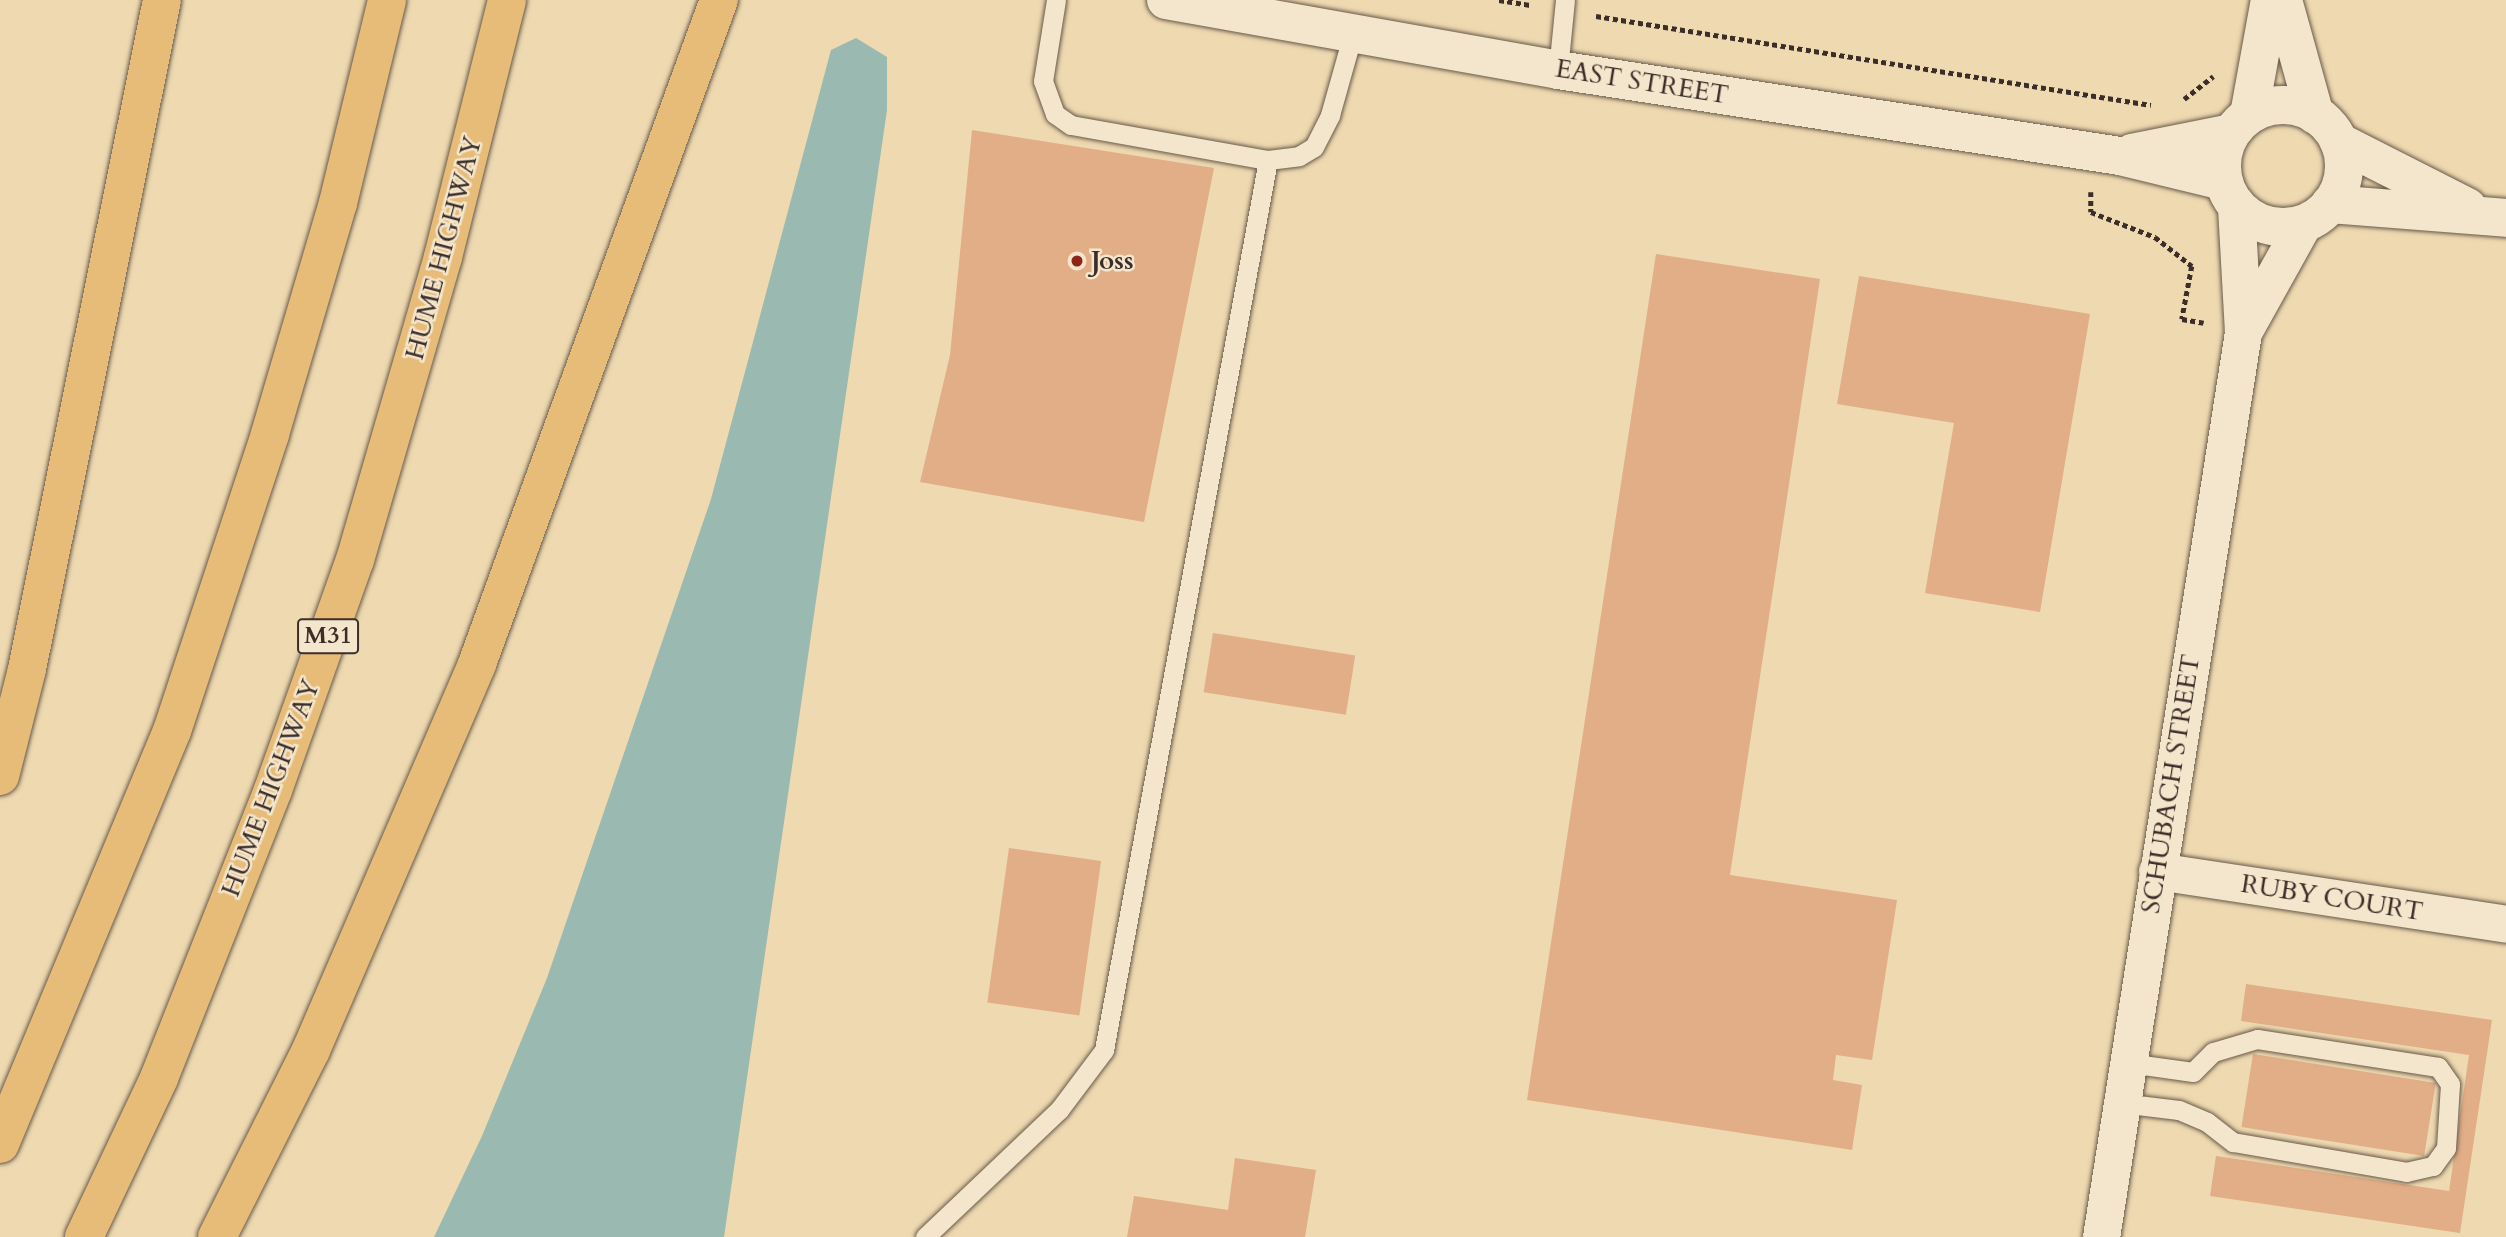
<!DOCTYPE html>
<style>
body{margin:0}
#map{position:relative;width:2506px;height:1237px;overflow:hidden;background:#eed9b0;font-family:Cardo,serif}
div>[style]{position:absolute}
.water>*{inset:0;background:#9ab9b1}
.building>*{inset:0;background:#e1ae87;transform-origin:0 0}
.path>*{height:4.5px;margin-top:-2.25px;transform-origin:0;background:repeating-linear-gradient(90deg,#3b2e29 0 5px,transparent 0 8.5px)}
.roads{filter:drop-shadow(0 0 2px #68594b) drop-shadow(0 0 2px #68594b)}
.service>*{height:19px;margin:-9.5px;padding:0 9.5px;transform-origin:9.5px;border-radius:9.5px;background:#f4e6cc}
.minor>*{height:37px;margin:-18.5px;padding:0 18.5px;transform-origin:18.5px;border-radius:18.5px;background:#f4e6cc}
.tertiary>*{height:38px;margin:-19px;padding:0 19px;transform-origin:19px;border-radius:19px;background:#f4e6cc}
.secondary>*{height:38px;margin:-19px;padding:0 19px;transform-origin:19px;border-radius:19px;background:#f4e6cc}
.secondary>.ring{margin:-19px;padding:0;box-sizing:content-box;background:none;border:38px solid #f4e6cc;border-radius:50%}
.motorway>*{height:38px;margin:-19px;padding:0 19px;transform-origin:19px;border-radius:19px;background:#e7bc78}
.dots>*{width:19px;height:19px;translate:-50% -50%;box-sizing:border-box;border:4px solid #f4e6cc;border-radius:50%}
span{translate:-50% -50%;white-space:nowrap;text-align:center;line-height:1.15;-webkit-text-stroke:5px #f4e6cc;paint-order:stroke}
.shield-label span{padding:2px 5px;background:#f4e6cc;border:2px solid;border-radius:5px;-webkit-text-stroke-width:0}
.shield-label{font-size:24px;color:#3b2e29;font-weight:700}
.street-label{font-size:26px;color:#3b2e29}
.poi-label{font-size:26px;color:#3b2e29;font-weight:700}
.left{translate:0 -50%;text-align:left}
</style>
<div id="map">
<div class="water">
<i style="clip-path:polygon(856px 38px,887px 57px,887px 110px,724px 1237px,434px 1237px,482px 1136px,547px 978px,711px 499px,831px 50px)"></i>
</div>
<div class="building">
<i style="clip-path:polygon(972px 130px,1214px 168px,1144px 522px,920px 482px,950px 355px)"></i>
<i style="clip-path:polygon(1656px 254px,1820px 279px,1730px 875px,1897px 900px,1872px 1060px,1836px 1055px,1833px 1080px,1862px 1085px,1852px 1150px,1527px 1100px)"></i>
<i style="clip-path:polygon(1859px 276px,2090px 314px,2040px 612px,1925px 593px,1954px 423px,1837px 404px)"></i>
<i style="left:1213px;top:633px;width:144px;height:60px;rotate:9deg"></i>
<i style="left:1009px;top:848px;width:93px;height:156px;rotate:8deg"></i>
<i style="clip-path:polygon(2246px 984px,2492px 1020px,2460px 1233px,2210px 1196px,2216px 1156px,2449px 1191px,2469px 1055px,2241px 1021px)"></i>
<i style="left:2253px;top:1054px;width:185px;height:74px;rotate:9deg"></i>
<i style="clip-path:polygon(1235px 1158px,1316px 1170px,1305px 1237px,1127px 1237px,1134px 1196px,1228px 1210px)"></i>
</div>
<div class="path">
<i style="left:1499px;top:0;width:33px;rotate:9deg"></i>
<i style="left:1596px;top:16px;width:562px;rotate:9.11deg"></i>
<i style="left:2184px;top:99px;width:37px;rotate:-38deg"></i>
<i style="left:2091px;top:192px;width:20px;rotate:90deg"></i>
<i style="left:2091px;top:212px;width:69px;rotate:21.3deg"></i>
<i style="left:2155px;top:237px;width:47px;rotate:38.1deg"></i>
<i style="left:2192px;top:266px;width:54px;rotate:100.7deg"></i>
<i style="left:2182px;top:319px;width:22px;rotate:10deg"></i>
</div>
<div class="roads">
<div class="service">
<i style="left:1056px;top:0;width:82px;rotate:99.1deg"></i>
<i style="left:1043px;top:81px;width:35px;rotate:70deg"></i>
<i style="left:1055px;top:114px;width:19px;rotate:35deg"></i>
<i style="left:1071px;top:125px;width:200px;rotate:10.1deg"></i>
<i style="left:1268px;top:160px;width:31px;rotate:-7deg"></i>
<i style="left:1299px;top:156px;width:17px;rotate:-31deg"></i>
<i style="left:1314px;top:147px;width:36px;rotate:-63deg"></i>
<i style="left:1330px;top:115px;width:85px;rotate:-74.3deg"></i>
<i style="left:1558px;top:70px;width:70px;rotate:-84.3deg"></i>
<i style="left:2121px;top:1103px;width:58px;rotate:6.9deg"></i>
<i style="left:2179px;top:1110px;width:30px;rotate:23deg"></i>
<i style="left:2207px;top:1122px;width:33px;rotate:38deg"></i>
<i style="left:2233px;top:1142px;width:176px;rotate:9.8deg"></i>
<i style="left:2406px;top:1172px;width:28px;rotate:-13deg"></i>
<i style="left:2433px;top:1166px;width:22px;rotate:-54deg"></i>
<i style="left:2446px;top:1148px;width:64px;rotate:-86.4deg"></i>
<i style="left:2450px;top:1084px;width:21px;rotate:-125deg"></i>
<i style="left:2438px;top:1067px;width:183px;rotate:-171.2deg"></i>
<i style="left:2257px;top:1039px;width:46px;rotate:163.5deg"></i>
<i style="left:2213px;top:1052px;width:28px;rotate:135deg"></i>
<i style="left:2193px;top:1072px;width:66px;rotate:-172.1deg"></i>
<i style="left:925px;top:1237px;width:185px;rotate:-43.5deg"></i>
<i style="left:1059px;top:1110px;width:75px;rotate:-53.1deg"></i>
<i style="left:1104px;top:1050px;width:905px;rotate:-79.56deg"></i>
</div>
<div class="minor">
<i style="left:2243px;top:332px;width:124px;rotate:-60.9deg"></i>
<i style="left:2157px;top:871px;width:353px;rotate:8.6deg"></i>
<i style="left:2101px;top:1237px;width:916px;rotate:-81.08deg"></i>
<i style="left:2243px;top:332px;width:126px;rotate:-93.2deg"></i>
</div>
<div class="tertiary">
<i style="left:2283px;top:0;width:119px;rotate:74.5deg"></i>
<i style="left:2249px;top:115px;width:117px;rotate:-79.7deg"></i>
</div>
<div class="secondary">
<i style="left:1166px;top:0;width:398px;rotate:10.1deg"></i>
<i style="left:1558px;top:70px;width:569px;rotate:8.7deg"></i>
<i style="left:2120px;top:156px;width:106px;rotate:13.6deg"></i>
<i class="ring" style="left:2222px;top:105px;width:84px;height:84px"></i>
<i style="left:2339px;top:142px;width:144px;rotate:26.9deg"></i>
<i style="left:2132px;top:153px;width:101px;rotate:-11.4deg"></i>
<i style="left:2330px;top:204px;width:177px;rotate:4.5deg"></i>
</div>
<div class="motorway">
<i style="left:0;top:776px;width:110px;rotate:-75.8deg"></i>
<i style="left:27px;top:669px;width:682px;rotate:-78.59deg"></i>
<i style="left:0;top:1144px;width:447px;rotate:-67.4deg"></i>
<i style="left:172px;top:731px;width:313px;rotate:-71.7deg"></i>
<i style="left:270px;top:434px;width:241px;rotate:-73.6deg"></i>
<i style="left:338px;top:203px;width:209px;rotate:-76.4deg"></i>
<i style="left:84px;top:1237px;width:176px;rotate:-64.7deg"></i>
<i style="left:159px;top:1078px;width:310px;rotate:-68.4deg"></i>
<i style="left:273px;top:790px;width:244px;rotate:-70.4deg"></i>
<i style="left:355px;top:560px;width:316px;rotate:-73.8deg"></i>
<i style="left:443px;top:257px;width:265px;rotate:-76deg"></i>
<i style="left:217px;top:1237px;width:209px;rotate:-63.3deg"></i>
<i style="left:311px;top:1050px;width:420px;rotate:-66.7deg"></i>
<i style="left:477px;top:664px;width:707px;rotate:-69.98deg"></i>
</div>
</div>
<div class="dots">
<i style="left:1077px;top:261px;background:#8f2418"></i>
</div>
<div class="shield-label">
<span style="left:328px;top:636px">M31</span>
</div>
<div class="street-label">
<span style="left:1642px;top:82px;rotate:9deg">EAST STREET</span>
<span style="left:444px;top:248px;rotate:-75deg">HUME HIGHWAY</span>
<span style="left:2171px;top:784px;rotate:-81deg">SCHUBACH STREET</span>
<span style="left:271px;top:788px;rotate:-69deg">HUME HIGHWAY</span>
<span style="left:2332px;top:898px;rotate:9deg">RUBY COURT</span>
</div>
<div class="poi-label">
<span class="left" style="left:1091px;top:261px">Joss</span>
</div>
</div>
